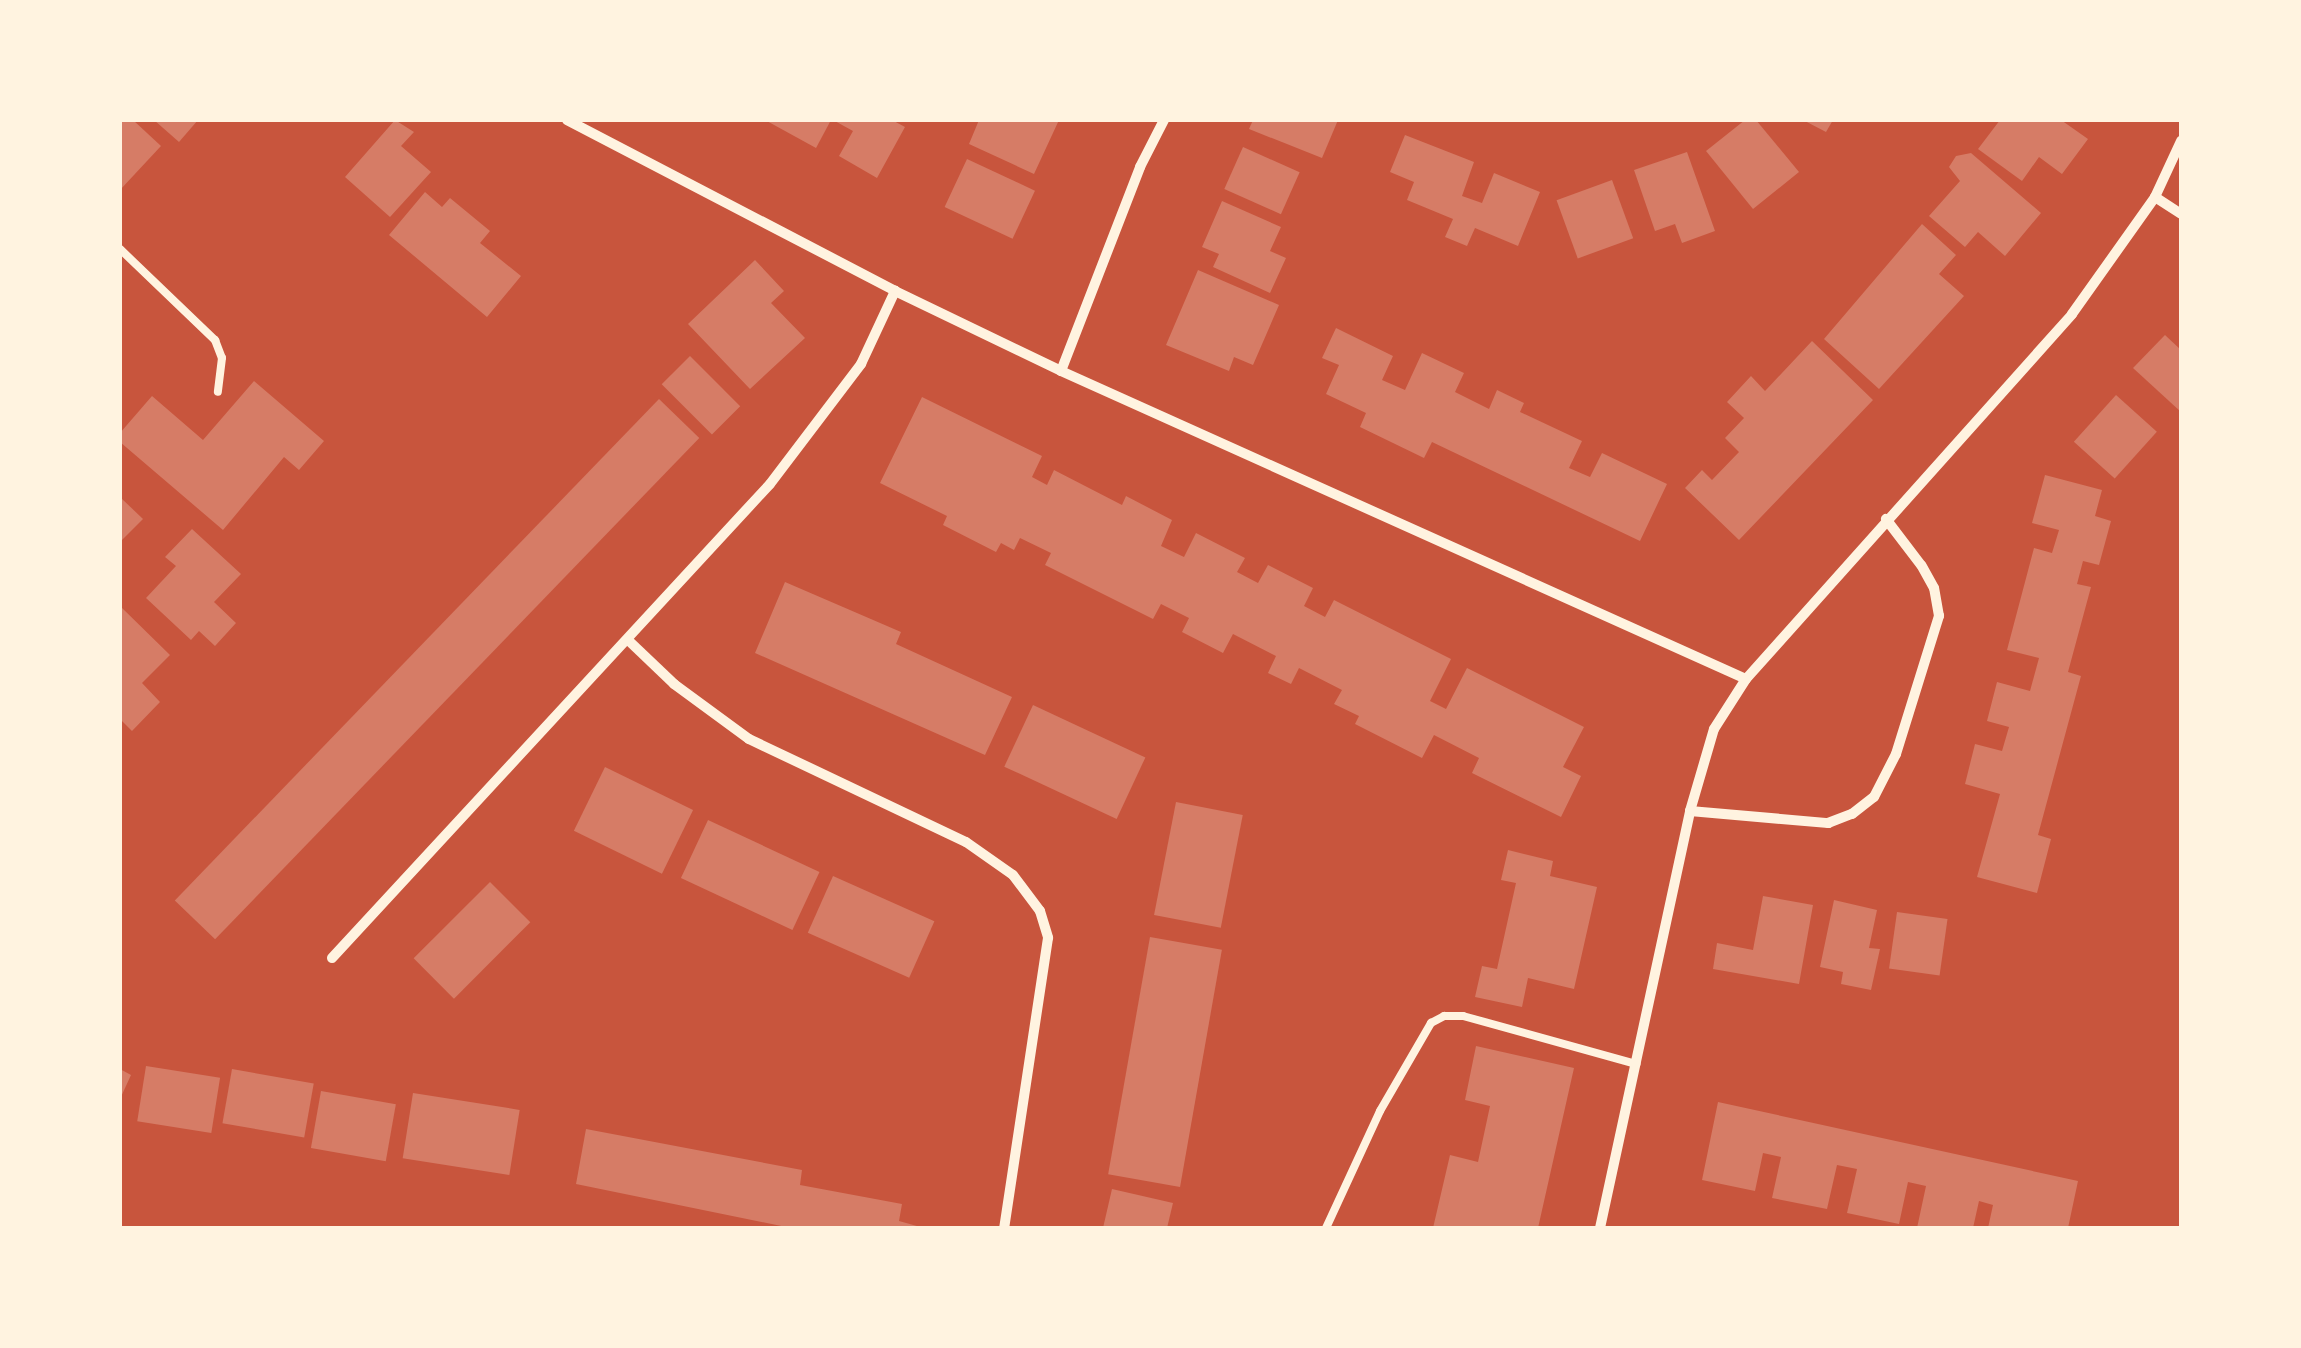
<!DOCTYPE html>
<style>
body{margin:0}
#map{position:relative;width:2301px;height:1348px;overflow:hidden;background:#c8553d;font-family:Rubik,sans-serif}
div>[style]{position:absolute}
.building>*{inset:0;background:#d67c66;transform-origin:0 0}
.service>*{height:8px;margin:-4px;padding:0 4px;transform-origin:4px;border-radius:4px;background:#fff3e0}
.minor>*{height:10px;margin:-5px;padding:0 5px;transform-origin:5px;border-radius:5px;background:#fff3e0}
span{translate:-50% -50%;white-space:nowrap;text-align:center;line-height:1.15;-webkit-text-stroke:8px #fff3e0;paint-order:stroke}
.frame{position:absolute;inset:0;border:122px solid #fff3e0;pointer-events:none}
</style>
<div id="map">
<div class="building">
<i style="clip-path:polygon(120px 120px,133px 120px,161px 146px,120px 190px)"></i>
<i style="clip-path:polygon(154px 120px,198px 120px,179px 142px)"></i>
<i style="clip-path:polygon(395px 120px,414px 132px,401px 146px,431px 172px,390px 217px,345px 177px)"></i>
<i style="clip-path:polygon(765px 120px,831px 120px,816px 148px)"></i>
<i style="clip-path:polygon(833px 120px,892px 120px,905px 127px,877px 178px,839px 156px,853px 131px)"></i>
<i style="clip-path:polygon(979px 120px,998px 122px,1059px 120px,1034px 174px,969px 144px)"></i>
<i style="clip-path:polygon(1253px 120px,1338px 120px,1322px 158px,1249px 129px)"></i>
<i style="clip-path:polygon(1745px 120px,1756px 120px,1799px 172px,1753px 209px,1706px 151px)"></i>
<i style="clip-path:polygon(1803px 120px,1833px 120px,1826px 132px)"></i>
<i style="clip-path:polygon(2000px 120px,2061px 120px,2088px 139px,2062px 174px,2039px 157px,2022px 181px,1978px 149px)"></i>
<i style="clip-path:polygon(1405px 135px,1474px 162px,1462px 196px,1482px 203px,1494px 173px,1540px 192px,1518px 246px,1475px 228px,1467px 246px,1445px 237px,1453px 219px,1407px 200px,1414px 182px,1390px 172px)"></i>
<i style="left:1243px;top:147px;width:62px;height:46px;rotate:24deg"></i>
<i style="clip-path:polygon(1687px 152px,1715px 231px,1682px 243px,1675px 224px,1655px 231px,1634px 170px)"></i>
<i style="clip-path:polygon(1971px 153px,2041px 213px,2005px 256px,1978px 232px,1965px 247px,1929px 216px,1960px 181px,1949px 167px,1956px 156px)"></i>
<i style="left:967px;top:159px;width:75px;height:53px;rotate:25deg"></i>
<i style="left:1612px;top:180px;width:62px;height:59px;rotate:70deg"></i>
<i style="clip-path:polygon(425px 192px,442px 207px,450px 198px,490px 231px,480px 243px,521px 276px,487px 317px,389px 235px)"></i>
<i style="clip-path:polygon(1222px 201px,1281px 227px,1270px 251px,1286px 258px,1270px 293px,1213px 267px,1219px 254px,1202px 247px)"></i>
<i style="clip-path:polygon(1922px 224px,1956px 255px,1939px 274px,1964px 296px,1879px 389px,1824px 339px)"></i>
<i style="clip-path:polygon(755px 260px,784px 291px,771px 303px,805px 338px,750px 389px,688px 324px)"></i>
<i style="clip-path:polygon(1198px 270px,1279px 305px,1253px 365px,1234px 357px,1229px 371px,1166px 345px)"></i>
<i style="clip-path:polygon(1336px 328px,1393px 356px,1382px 380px,1405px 390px,1422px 353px,1464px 373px,1455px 392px,1489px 409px,1497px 390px,1524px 403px,1520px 412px,1582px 441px,1569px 468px,1590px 477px,1602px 453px,1667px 484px,1640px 541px,1432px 442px,1424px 458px,1360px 427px,1366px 413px,1326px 394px,1339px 365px,1322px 358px)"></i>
<i style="clip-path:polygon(2165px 335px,2181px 350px,2181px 412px,2133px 368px)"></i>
<i style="clip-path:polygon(1812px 341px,1873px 400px,1739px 540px,1685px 488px,1702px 470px,1712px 480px,1739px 452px,1725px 438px,1744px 418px,1727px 402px,1751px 376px,1765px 391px)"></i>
<i style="left:690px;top:356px;width:71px;height:40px;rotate:45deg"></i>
<i style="clip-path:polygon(254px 381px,324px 441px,299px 470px,284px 457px,223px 530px,120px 442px,120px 433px,152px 396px,203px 440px)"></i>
<i style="left:2116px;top:395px;width:55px;height:63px;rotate:42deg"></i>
<i style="clip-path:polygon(922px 397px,1042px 456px,1032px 477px,1047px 485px,1054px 470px,1122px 505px,1126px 496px,1172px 520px,1161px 546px,1184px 557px,1196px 533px,1245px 558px,1237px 572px,1258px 583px,1268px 565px,1313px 588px,1304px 606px,1325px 617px,1334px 600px,1451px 659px,1430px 701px,1446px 709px,1467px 668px,1584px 727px,1563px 767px,1581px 776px,1561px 817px,1472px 773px,1479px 758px,1434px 735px,1422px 758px,1355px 724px,1359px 716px,1334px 704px,1342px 690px,1299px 668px,1291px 684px,1268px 673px,1276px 656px,1233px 634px,1223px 653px,1182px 632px,1189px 618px,1161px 604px,1153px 619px,1045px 565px,1051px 553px,1020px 538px,1014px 550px,1001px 543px,996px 552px,943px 525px,947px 516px,880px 483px)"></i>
<i style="left:659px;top:399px;width:56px;height:697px;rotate:44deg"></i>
<i style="clip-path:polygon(2045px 475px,2102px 490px,2095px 516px,2111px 521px,2099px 565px,2083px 561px,2077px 584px,2091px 587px,2068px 672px,2081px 676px,2038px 835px,2051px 839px,2037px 893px,1977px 877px,2000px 794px,1965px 784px,1975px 744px,2002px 751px,2009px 727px,1987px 721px,1997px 682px,2030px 691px,2039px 658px,2007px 650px,2034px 548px,2052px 553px,2059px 530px,2032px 523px)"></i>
<i style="clip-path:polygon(120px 497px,143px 519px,120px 542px)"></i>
<i style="clip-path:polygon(192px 529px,241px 574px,214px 602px,236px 623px,215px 646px,199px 631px,191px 640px,146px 598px,176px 566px,165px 557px)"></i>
<i style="clip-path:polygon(785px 582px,901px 632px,896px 644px,1012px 697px,985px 755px,755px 653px)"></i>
<i style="clip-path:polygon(120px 606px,170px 655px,142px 683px,160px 702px,132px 731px,120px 719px)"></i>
<i style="left:1033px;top:705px;width:124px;height:68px;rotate:25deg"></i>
<i style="left:605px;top:767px;width:98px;height:71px;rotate:26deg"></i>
<i style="left:1176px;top:802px;width:68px;height:115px;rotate:11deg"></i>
<i style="left:708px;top:820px;width:123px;height:64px;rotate:25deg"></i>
<i style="clip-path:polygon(1508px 850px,1553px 861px,1550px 876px,1597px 887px,1574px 989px,1528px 978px,1522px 1007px,1475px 997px,1482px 966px,1497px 969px,1516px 883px,1501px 880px)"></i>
<i style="left:833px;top:876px;width:111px;height:62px;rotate:24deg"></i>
<i style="left:490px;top:882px;width:57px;height:108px;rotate:45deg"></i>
<i style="clip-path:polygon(1763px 896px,1813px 905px,1799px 984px,1713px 969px,1717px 943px,1753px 950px)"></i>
<i style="clip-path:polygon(1834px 900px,1877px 910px,1869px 948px,1880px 949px,1871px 990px,1841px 984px,1843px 972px,1820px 967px)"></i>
<i style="left:1897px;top:912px;width:51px;height:57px;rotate:8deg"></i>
<i style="left:1150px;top:937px;width:73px;height:241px;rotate:10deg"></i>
<i style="clip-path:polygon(1476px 1046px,1574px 1068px,1538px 1228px,1433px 1228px,1450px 1155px,1478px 1162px,1490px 1106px,1465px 1100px)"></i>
<i style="left:146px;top:1066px;width:75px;height:56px;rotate:9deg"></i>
<i style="clip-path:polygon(120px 1069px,131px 1075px,120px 1099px)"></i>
<i style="left:232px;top:1069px;width:83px;height:55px;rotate:10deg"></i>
<i style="left:321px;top:1091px;width:76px;height:58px;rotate:10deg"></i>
<i style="left:413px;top:1093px;width:108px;height:66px;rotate:9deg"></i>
<i style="clip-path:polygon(1718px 1102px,2078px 1181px,2068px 1228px,1988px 1228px,1993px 1205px,1979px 1201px,1973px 1228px,1917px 1228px,1926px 1186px,1908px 1182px,1899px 1224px,1847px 1213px,1857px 1169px,1837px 1165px,1827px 1209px,1772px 1198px,1781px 1157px,1763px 1153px,1755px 1191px,1702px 1180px)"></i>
<i style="clip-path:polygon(586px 1129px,802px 1170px,800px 1185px,902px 1204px,899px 1221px,924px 1228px,791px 1228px,576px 1184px)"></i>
<i style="clip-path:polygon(1112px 1189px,1173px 1203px,1167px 1228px,1103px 1228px)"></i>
</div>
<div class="service">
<i style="left:120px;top:249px;width:132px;rotate:43.8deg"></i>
<i style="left:215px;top:340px;width:19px;rotate:69deg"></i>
<i style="left:222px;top:358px;width:34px;rotate:97deg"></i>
<i style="left:1326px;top:1228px;width:129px;rotate:-65.2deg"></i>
<i style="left:1380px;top:1111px;width:102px;rotate:-59.9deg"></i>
<i style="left:1431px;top:1023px;width:15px;rotate:-28deg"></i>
<i style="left:1444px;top:1016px;width:19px"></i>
<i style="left:1463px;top:1016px;width:180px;rotate:15.5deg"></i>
</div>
<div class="minor">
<i style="left:567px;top:120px;width:370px;rotate:27.5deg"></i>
<i style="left:895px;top:291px;width:184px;rotate:25.7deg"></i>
<i style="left:1061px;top:371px;width:751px;rotate:24.21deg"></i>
<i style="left:2155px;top:197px;width:31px;rotate:33deg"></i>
<i style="left:1061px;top:371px;width:219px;rotate:-68.8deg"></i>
<i style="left:1140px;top:167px;width:53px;rotate:-62.9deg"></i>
<i style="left:628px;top:640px;width:64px;rotate:43.7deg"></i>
<i style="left:674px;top:684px;width:93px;rotate:36.3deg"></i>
<i style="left:749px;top:739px;width:240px;rotate:25.4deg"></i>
<i style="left:966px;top:842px;width:57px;rotate:35.1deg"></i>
<i style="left:1013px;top:875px;width:45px;rotate:53.1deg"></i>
<i style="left:1040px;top:911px;width:28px;rotate:73deg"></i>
<i style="left:1048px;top:938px;width:293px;rotate:98.6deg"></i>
<i style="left:1690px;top:811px;width:139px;rotate:5deg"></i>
<i style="left:1828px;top:823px;width:26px;rotate:-21deg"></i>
<i style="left:1852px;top:814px;width:28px;rotate:-38deg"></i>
<i style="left:1874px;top:797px;width:48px;rotate:-62.9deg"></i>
<i style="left:1896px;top:754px;width:145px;rotate:-72.7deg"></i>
<i style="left:1939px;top:616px;width:28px;rotate:-100deg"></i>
<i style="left:1934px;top:588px;width:26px;rotate:-119deg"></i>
<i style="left:1921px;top:565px;width:58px;rotate:-127.3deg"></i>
<i style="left:332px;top:958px;width:645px;rotate:-47.26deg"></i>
<i style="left:770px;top:484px;width:151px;rotate:-52.8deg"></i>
<i style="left:861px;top:364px;width:81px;rotate:-65deg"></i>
<i style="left:1600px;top:1228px;width:427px;rotate:-77.8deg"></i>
<i style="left:1690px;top:811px;width:85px;rotate:-73.7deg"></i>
<i style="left:1714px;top:729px;width:59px;rotate:-57.4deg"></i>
<i style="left:1746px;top:679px;width:489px;rotate:-48.2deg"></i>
<i style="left:2072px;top:314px;width:143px;rotate:-54.6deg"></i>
<i style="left:2155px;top:197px;width:62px;rotate:-65.1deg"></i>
</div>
<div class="frame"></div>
</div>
